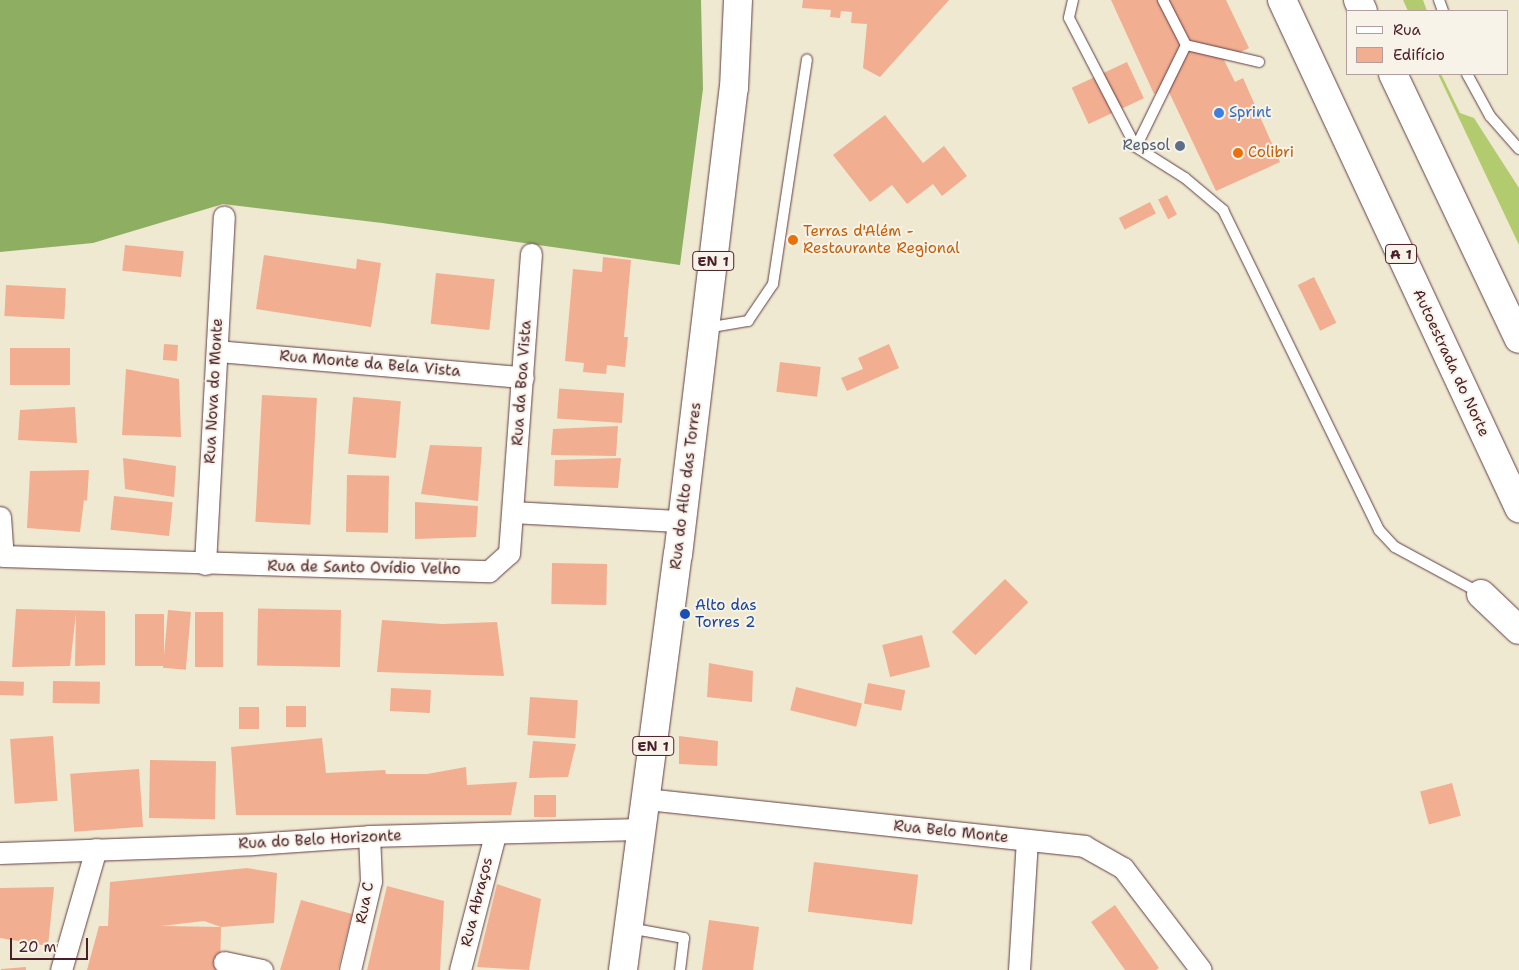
<!DOCTYPE html>
<meta charset="utf-8">
<style>
body{margin:0}
#map{position:relative;width:1519px;height:970px;overflow:hidden;background:#f0e9d1;font-family:"Shantell Sans",sans-serif}
div>[style]{position:absolute}
.green>*{inset:0;background:#b3cb6f}
.forest>*{inset:0;background:#8eaf62}
.building>*{inset:0;background:#f2ae91;transform-origin:0 0}
.roads{filter:drop-shadow(0 0 1px #633d44) drop-shadow(0 0 1px #633d44)}
.service>*{height:10px;margin:-5px;padding:0 5px;transform-origin:5px;border-radius:5px;background:#fff}
.minor>*{height:21px;margin:-10.5px;padding:0 10.5px;transform-origin:10.5px;border-radius:10.5px;background:#fff}
.primary>*{height:28px;margin:-14px;padding:0 14px;transform-origin:14px;border-radius:14px;background:#fff}
.motorway>*{height:28px;margin:-14px;padding:0 14px;transform-origin:14px;border-radius:14px;background:#fff}
.dots>*{width:14px;height:14px;translate:-50% -50%;box-sizing:border-box;border:2px solid #f7f3e8;border-radius:50%}
span{translate:-50% -50%;white-space:nowrap;text-align:center;line-height:1.15;-webkit-text-stroke:4px #f7f3e8;paint-order:stroke}
.shield-label span{padding:1px 4px;background:#f7f3e8;border:1px solid;border-radius:4px;-webkit-text-stroke-width:0}
.shield-label{font-size:14px;color:#4a1f2b;font-weight:700}
.shop-label{font-size:15px;color:#366cbe}
.left{translate:0 -50%;text-align:left}
.service-label{font-size:15px;color:#4e5e75}
.right{translate:-100% -50%;text-align:right}
.food-label{font-size:15px;color:#c56008}
.street-label{font-size:15px;color:#4a1f2b}
.transit-label{font-size:15px;color:#164399}
.legend{position:absolute;left:1346px;top:10px;width:162px;height:65px;box-sizing:border-box;background:#f7f3e8;border:1px solid #b29e9c;margin:0;padding:6px 9px;list-style:none;font-size:15px;color:#4a1f2b}
.legend li{display:flex;align-items:center;gap:10px;height:25px}
.legend b{width:25px;border:1px solid #b29e9c}
.scale{position:absolute;left:10px;top:938px;width:78px;height:22px;box-sizing:border-box;border:2px solid #4a1f2b;border-top:0;padding-left:6px;font-size:15px;line-height:18px;white-space:nowrap;color:#4a1f2b;-webkit-text-stroke:4px #f7f3e8;paint-order:stroke}
</style>
<div id="map">
<div class="green">
<i style="clip-path:polygon(1403px 0,1423px 0,1427px 11px,1408px 11px)"></i>
<i style="clip-path:polygon(1438px 74px,1441px 74px,1460px 113px,1474px 118px,1519px 188px,1519px 245px)"></i>
</div>
<div class="forest">
<i style="clip-path:polygon(0 0,701px 0,703px 89px,680px 265px,382px 223px,223px 204px,93px 243px,0 252px)"></i>
</div>
<div class="building">
<i style="clip-path:polygon(803px 0,949px 0,880px 77px,863px 68px,867px 24px,851px 23px,852px 12px,841px 11px,840px 18px,830px 17px,831px 10px,802px 8px)"></i>
<i style="clip-path:polygon(1111px 0,1226px 0,1249px 48px,1224px 60px,1235px 82px,1243px 78px,1280px 162px,1216px 191px,1167px 88px,1154px 94px)"></i>
<i style="left:1127px;top:62px;width:40px;height:61px;rotate:65deg"></i>
<i style="clip-path:polygon(885px 115px,923px 163px,944px 146px,967px 176px,942px 196px,933px 184px,907px 204px,892px 185px,870px 202px,833px 155px)"></i>
<i style="left:1167px;top:195px;width:22px;height:10px;rotate:63deg"></i>
<i style="left:1150px;top:202px;width:13px;height:35px;rotate:63deg"></i>
<i style="left:125px;top:245px;width:59px;height:26px;rotate:6deg"></i>
<i style="clip-path:polygon(264px 255px,356px 269px,357px 259px,381px 263px,371px 327px,256px 309px)"></i>
<i style="clip-path:polygon(603px 257px,631px 260px,624px 337px,628px 337px,625px 367px,607px 365px,606px 374px,583px 372px,584px 363px,565px 361px,573px 269px,602px 272px)"></i>
<i style="left:436px;top:273px;width:59px;height:51px;rotate:6deg"></i>
<i style="left:1314px;top:277px;width:51px;height:18px;rotate:64deg"></i>
<i style="left:6px;top:285px;width:60px;height:31px;rotate:3deg"></i>
<i style="left:164px;top:344px;width:14px;height:16px;rotate:4deg"></i>
<i style="clip-path:polygon(889px 344px,899px 368px,847px 391px,841px 378px,863px 369px,858px 358px)"></i>
<i style="left:10px;top:348px;width:60px;height:37px"></i>
<i style="left:780px;top:362px;width:41px;height:30px;rotate:7deg"></i>
<i style="clip-path:polygon(126px 369px,179px 379px,181px 437px,122px 435px)"></i>
<i style="left:624px;top:393px;width:30px;height:65px;rotate:94deg"></i>
<i style="left:262px;top:395px;width:55px;height:127px;rotate:3deg"></i>
<i style="left:353px;top:397px;width:48px;height:57px;rotate:5deg"></i>
<i style="clip-path:polygon(75px 407px,77px 443px,18px 440px,20px 410px)"></i>
<i style="clip-path:polygon(618px 426px,616px 456px,551px 455px,553px 429px)"></i>
<i style="clip-path:polygon(430px 445px,482px 447px,478px 501px,421px 494px)"></i>
<i style="clip-path:polygon(123px 458px,176px 466px,174px 497px,125px 489px)"></i>
<i style="clip-path:polygon(621px 458px,618px 488px,554px 486px,555px 460px)"></i>
<i style="clip-path:polygon(89px 470px,87px 501px,84px 500px,80px 532px,27px 528px,30px 471px)"></i>
<i style="left:347px;top:475px;width:42px;height:57px;rotate:1deg"></i>
<i style="left:114px;top:496px;width:59px;height:34px;rotate:6deg"></i>
<i style="clip-path:polygon(415px 502px,478px 506px,476px 537px,415px 539px)"></i>
<i style="left:552px;top:563px;width:55px;height:41px;rotate:1deg"></i>
<i style="left:1005px;top:579px;width:33px;height:75px;rotate:45deg"></i>
<i style="clip-path:polygon(16px 609px,105px 611px,105px 665px,75px 666px,76px 613px,70px 666px,12px 667px)"></i>
<i style="left:168px;top:610px;width:23px;height:58px;rotate:5deg"></i>
<i style="left:341px;top:610px;width:57px;height:83px;rotate:91deg"></i>
<i style="left:195px;top:612px;width:28px;height:55px"></i>
<i style="left:135px;top:614px;width:29px;height:52px"></i>
<i style="clip-path:polygon(382px 620px,442px 624px,497px 622px,504px 676px,377px 672px)"></i>
<i style="left:922px;top:635px;width:33px;height:41px;rotate:76deg"></i>
<i style="clip-path:polygon(709px 663px,753px 671px,752px 702px,707px 697px)"></i>
<i style="left:0;top:681px;width:24px;height:14px;rotate:2deg"></i>
<i style="left:53px;top:681px;width:47px;height:22px;rotate:1deg"></i>
<i style="left:868px;top:683px;width:38px;height:21px;rotate:11deg"></i>
<i style="left:796px;top:687px;width:68px;height:24px;rotate:14deg"></i>
<i style="left:391px;top:688px;width:40px;height:23px;rotate:3deg"></i>
<i style="left:530px;top:697px;width:48px;height:38px;rotate:4deg"></i>
<i style="left:286px;top:706px;width:20px;height:21px"></i>
<i style="left:239px;top:707px;width:20px;height:22px"></i>
<i style="left:53px;top:736px;width:65px;height:43px;rotate:86deg"></i>
<i style="clip-path:polygon(679px 736px,718px 741px,717px 766px,679px 764px)"></i>
<i style="clip-path:polygon(322px 738px,326px 773px,385px 770px,386px 774px,427px 774px,466px 767px,467px 785px,517px 782px,511px 815px,236px 815px,231px 747px)"></i>
<i style="clip-path:polygon(533px 741px,576px 744px,568px 777px,529px 778px)"></i>
<i style="left:150px;top:760px;width:66px;height:58px;rotate:1deg"></i>
<i style="left:139px;top:769px;width:58px;height:69px;rotate:86deg"></i>
<i style="left:1452px;top:783px;width:34px;height:33px;rotate:75deg"></i>
<i style="left:556px;top:795px;width:22px;height:22px;rotate:90deg"></i>
<i style="left:814px;top:862px;width:105px;height:50px;rotate:7deg"></i>
<i style="clip-path:polygon(247px 868px,277px 873px,274px 923px,221px 927px,204px 921px,161px 926px,221px 927px,220px 970px,87px 970px,99px 926px,108px 926px,110px 882px)"></i>
<i style="clip-path:polygon(497px 884px,541px 899px,529px 970px,477px 967px)"></i>
<i style="clip-path:polygon(387px 886px,444px 901px,440px 970px,367px 970px)"></i>
<i style="clip-path:polygon(54px 887px,48px 946px,0 938px,0 888px)"></i>
<i style="clip-path:polygon(301px 900px,352px 914px,338px 970px,280px 970px)"></i>
<i style="clip-path:polygon(1115px 905px,1159px 968px,1156px 970px,1125px 970px,1091px 922px)"></i>
<i style="clip-path:polygon(709px 920px,759px 927px,753px 970px,702px 970px)"></i>
<i style="clip-path:polygon(26px 967px,26px 970px,1px 970px,1px 969px)"></i>
</div>
<div class="roads">
<div class="service">
<i style="left:1073px;top:0;width:18px;rotate:103deg"></i>
<i style="left:1069px;top:18px;width:145px;rotate:62.6deg"></i>
<i style="left:1136px;top:147px;width:58px;rotate:32.3deg"></i>
<i style="left:1185px;top:178px;width:50px;rotate:40.1deg"></i>
<i style="left:1223px;top:210px;width:356px;rotate:64deg"></i>
<i style="left:1379px;top:530px;width:23px;rotate:47deg"></i>
<i style="left:1395px;top:547px;width:97px;rotate:28.4deg"></i>
<i style="left:1439px;top:0;width:12px;rotate:70deg"></i>
<i style="left:1186px;top:45px;width:75px;rotate:13.1deg"></i>
<i style="left:1467px;top:74px;width:48px;rotate:61.3deg"></i>
<i style="left:1490px;top:116px;width:44px;rotate:48.7deg"></i>
<i style="left:1136px;top:147px;width:114px;rotate:-63.9deg"></i>
<i style="left:1186px;top:45px;width:51px;rotate:-117.1deg"></i>
<i style="left:706px;top:328px;width:43px;rotate:-9.5deg"></i>
<i style="left:748px;top:321px;width:45px;rotate:-56deg"></i>
<i style="left:773px;top:284px;width:227px;rotate:-81.4deg"></i>
<i style="left:629px;top:928px;width:56px;rotate:10.3deg"></i>
<i style="left:684px;top:938px;width:32px;rotate:97deg"></i>
</div>
<div class="minor">
<i style="left:217px;top:351px;width:307px;rotate:4.9deg"></i>
<i style="left:513px;top:512px;width:168px;rotate:3.1deg"></i>
<i style="left:0;top:517px;width:39px;rotate:86deg"></i>
<i style="left:3px;top:556px;width:486px;rotate:1.8deg"></i>
<i style="left:489px;top:571px;width:27px;rotate:-42deg"></i>
<i style="left:509px;top:553px;width:300px;rotate:-85.8deg"></i>
<i style="left:205px;top:564px;width:348px;rotate:-86.9deg"></i>
<i style="left:646px;top:799px;width:441px;rotate:6.1deg"></i>
<i style="left:1084px;top:846px;width:45px;rotate:29.4deg"></i>
<i style="left:1123px;top:868px;width:128px;rotate:52.6deg"></i>
<i style="left:0;top:853px;width:253px;rotate:-2deg"></i>
<i style="left:253px;top:844px;width:116px;rotate:-3.9deg"></i>
<i style="left:369px;top:836px;width:272px;rotate:-1.5deg"></i>
<i style="left:224px;top:962px;width:39px;rotate:12deg"></i>
<i style="left:61px;top:970px;width:126px;rotate:-73.9deg"></i>
<i style="left:350px;top:970px;width:91px;rotate:-76.7deg"></i>
<i style="left:371px;top:881px;width:45px;rotate:-92.5deg"></i>
<i style="left:460px;top:970px;width:139px;rotate:-75.5deg"></i>
<i style="left:1019px;top:970px;width:130px;rotate:-86.5deg"></i>
</div>
<div class="primary">
<i style="left:623px;top:970px;width:419px;rotate:-82.5deg"></i>
<i style="left:678px;top:555px;width:470px;rotate:-83.2deg"></i>
<i style="left:734px;top:88px;width:88px;rotate:-87.4deg"></i>
</div>
<div class="motorway">
<i style="left:1282px;top:0;width:561px;rotate:64.99deg"></i>
<i style="left:1358px;top:0;width:12px;rotate:66deg"></i>
<i style="left:1393px;top:74px;width:293px;rotate:64.6deg"></i>
<i style="left:1481px;top:594px;width:52px;rotate:43.5deg"></i>
</div>
</div>
<div class="dots">
<i style="left:1219px;top:113px;background:#3f7fe0"></i>
<i style="left:1180px;top:146px;background:#5c6f8a"></i>
<i style="left:1238px;top:153px;background:#e8710a"></i>
<i style="left:793px;top:240px;background:#e8710a"></i>
<i style="left:685px;top:614px;background:#1a4fb4"></i>
</div>
<div class="shield-label">
<span style="left:1401px;top:254px">A 1</span>
<span style="left:713px;top:261px">EN 1</span>
<span style="left:653px;top:746px">EN 1</span>
</div>
<div class="shop-label">
<span class="left" style="left:1229px;top:113px">Sprint</span>
</div>
<div class="service-label">
<span class="right" style="left:1170px;top:146px">Repsol</span>
</div>
<div class="food-label">
<span class="left" style="left:1248px;top:153px">Colibri</span>
<span class="left" style="left:803px;top:240px">Terras d'Além -<br>Restaurante Regional</span>
</div>
<div class="street-label">
<span style="left:1451px;top:363px;rotate:65deg">Autoestrada do Norte</span>
<span style="left:370px;top:364px;rotate:5deg">Rua Monte da Bela Vista</span>
<span style="left:522px;top:383px;rotate:-86deg">Rua da Boa Vista</span>
<span style="left:214px;top:391px;rotate:-87deg">Rua Nova do Monte</span>
<span style="left:686px;top:486px;rotate:-83deg">Rua do Alto das Torres</span>
<span style="left:364px;top:568px;rotate:1deg">Rua de Santo Ovídio Velho</span>
<span style="left:951px;top:832px;rotate:6deg">Rua Belo Monte</span>
<span style="left:320px;top:840px;rotate:-3deg">Rua do Belo Horizonte</span>
<span style="left:477px;top:902px;rotate:-76deg">Rua Abraços</span>
<span style="left:365px;top:903px;rotate:-79deg">Rua C</span>
</div>
<div class="transit-label">
<span class="left" style="left:695px;top:614px">Alto das<br>Torres 2</span>
</div>
<ul class="legend">
<li><b style="height:6px;background:#fff"></b>Rua</li>
<li><b style="height:14px;background:#f2ae91"></b>Edifício</li>
</ul>
<div class="scale">20 m</div>
</div>
